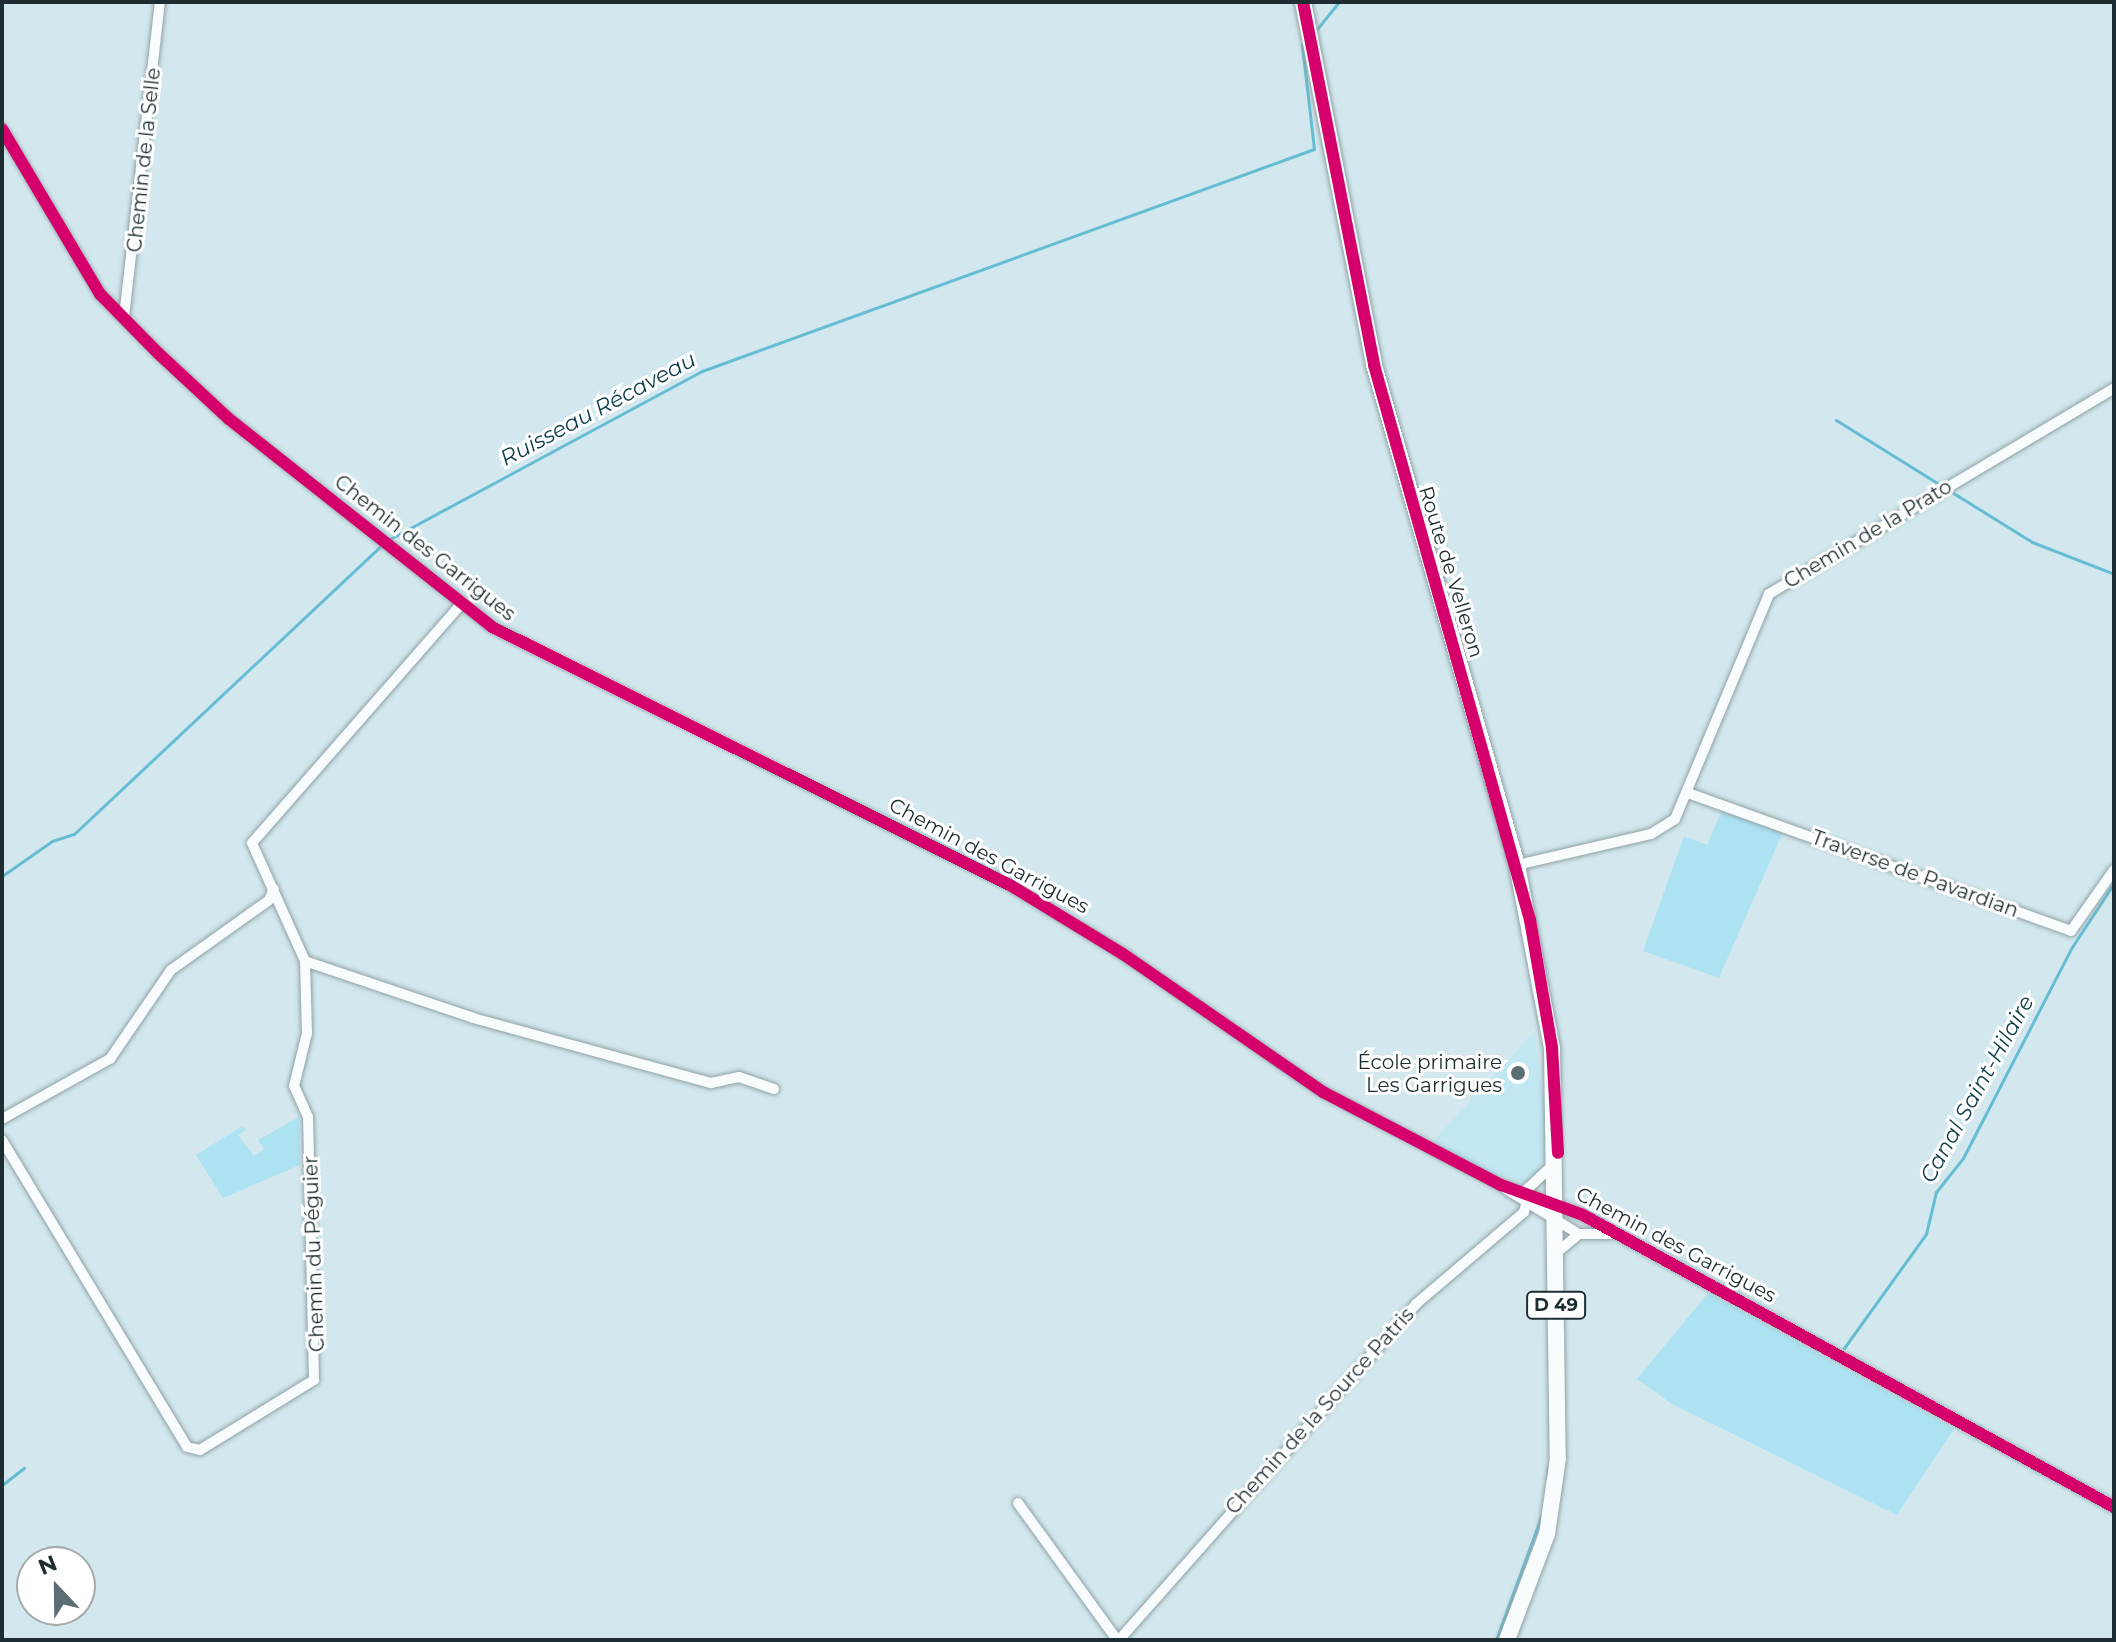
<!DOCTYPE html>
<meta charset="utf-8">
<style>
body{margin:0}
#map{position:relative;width:2116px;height:1642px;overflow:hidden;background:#d2e8ee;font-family:Montserrat,sans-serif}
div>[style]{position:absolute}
.built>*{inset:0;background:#c1e7f2}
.green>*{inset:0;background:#ade2f2}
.stream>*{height:3px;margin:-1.5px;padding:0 1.5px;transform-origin:1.5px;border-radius:1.5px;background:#66bdd3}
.roads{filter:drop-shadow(0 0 2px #91a2a6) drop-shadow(0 0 2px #91a2a6)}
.street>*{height:10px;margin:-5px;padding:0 5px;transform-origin:5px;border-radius:5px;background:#f8fcfc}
.primary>*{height:16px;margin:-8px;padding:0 8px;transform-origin:8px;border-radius:8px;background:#f8fcfc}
.cycleway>*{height:12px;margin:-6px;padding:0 6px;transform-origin:6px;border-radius:6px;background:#d6006c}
.dots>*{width:22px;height:22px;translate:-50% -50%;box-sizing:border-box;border:4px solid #fff;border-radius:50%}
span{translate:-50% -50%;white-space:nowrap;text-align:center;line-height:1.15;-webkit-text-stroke:6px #fff;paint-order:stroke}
.shield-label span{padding:2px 6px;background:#fff;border:2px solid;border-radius:6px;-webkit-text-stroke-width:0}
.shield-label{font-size:18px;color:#1d2d32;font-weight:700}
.street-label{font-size:20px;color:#1d2d32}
.poi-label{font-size:20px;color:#1d2d32}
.right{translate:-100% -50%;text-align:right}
.water-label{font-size:22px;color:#0b3e4a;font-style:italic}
.frame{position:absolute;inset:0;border:4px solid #1d2d32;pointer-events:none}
.north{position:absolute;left:16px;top:1546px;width:80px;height:80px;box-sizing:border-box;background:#fff;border:2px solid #a5abad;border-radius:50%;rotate:338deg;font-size:22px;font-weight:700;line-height:32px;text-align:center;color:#1d2d32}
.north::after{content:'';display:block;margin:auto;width:28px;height:36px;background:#5c6e74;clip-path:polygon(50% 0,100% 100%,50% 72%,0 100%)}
</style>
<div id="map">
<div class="built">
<i style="clip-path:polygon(1534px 1032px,1550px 1146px,1536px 1178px,1524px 1183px,1490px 1173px,1433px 1141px)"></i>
</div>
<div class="green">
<i style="clip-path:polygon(1722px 810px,1783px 832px,1719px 978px,1643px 951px,1684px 836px,1707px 845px)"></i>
<i style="clip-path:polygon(299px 1117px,300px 1165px,223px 1198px,196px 1155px,241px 1127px,247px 1129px,238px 1135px,254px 1156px,264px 1149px,258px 1140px)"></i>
<i style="clip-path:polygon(1708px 1293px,1954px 1429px,1897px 1515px,1672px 1404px,1637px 1379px)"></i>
</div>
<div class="stream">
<i style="left:1317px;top:29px;width:35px;rotate:-51deg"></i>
<i style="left:1836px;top:420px;width:231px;rotate:31.9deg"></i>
<i style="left:2032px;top:542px;width:88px;rotate:21.3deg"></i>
<i style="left:388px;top:540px;width:357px;rotate:-28.3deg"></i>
<i style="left:702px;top:371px;width:651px;rotate:-19.94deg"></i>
<i style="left:1314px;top:149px;width:105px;rotate:-96.6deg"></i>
<i style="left:2px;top:876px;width:61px;rotate:-35deg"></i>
<i style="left:52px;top:841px;width:23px;rotate:-18deg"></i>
<i style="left:74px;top:834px;width:422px;rotate:-43.2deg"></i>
<i style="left:1844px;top:1348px;width:140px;rotate:-54.3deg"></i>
<i style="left:1926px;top:1234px;width:43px;rotate:-76.6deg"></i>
<i style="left:1936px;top:1192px;width:43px;rotate:-51.5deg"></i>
<i style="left:1963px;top:1158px;width:237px;rotate:-62.7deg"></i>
<i style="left:2072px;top:947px;width:77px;rotate:-56.7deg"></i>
<i style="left:1547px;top:1479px;width:12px;rotate:-85deg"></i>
<i style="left:2px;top:1485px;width:28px;rotate:-38deg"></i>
<i style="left:1496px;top:1640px;width:134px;rotate:-69.9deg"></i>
</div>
<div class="roads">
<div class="street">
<i style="left:2px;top:129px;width:192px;rotate:59.3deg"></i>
<i style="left:100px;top:294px;width:83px;rotate:45.5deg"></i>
<i style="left:158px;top:353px;width:97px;rotate:42.9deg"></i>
<i style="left:229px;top:419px;width:335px;rotate:38.3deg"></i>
<i style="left:492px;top:627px;width:579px;rotate:26.48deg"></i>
<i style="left:1010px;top:885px;width:132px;rotate:31.4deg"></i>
<i style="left:1123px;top:954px;width:243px;rotate:34.6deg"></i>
<i style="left:1323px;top:1092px;width:201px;rotate:27.6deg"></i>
<i style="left:1501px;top:1185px;width:87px;rotate:20.1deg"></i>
<i style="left:1583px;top:1215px;width:606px;rotate:28.81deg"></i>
<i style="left:124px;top:317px;width:317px;rotate:-83.5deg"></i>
<i style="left:1688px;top:793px;width:407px;rotate:19.8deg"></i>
<i style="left:2071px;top:931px;width:75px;rotate:-54.8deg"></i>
<i style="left:1517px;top:865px;width:138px;rotate:-13deg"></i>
<i style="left:1651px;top:834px;width:28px;rotate:-32deg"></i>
<i style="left:1675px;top:819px;width:244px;rotate:-67.3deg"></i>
<i style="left:1769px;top:594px;width:402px;rotate:-30.8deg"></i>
<i style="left:305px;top:961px;width:177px;rotate:18.7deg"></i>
<i style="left:473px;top:1018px;width:247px;rotate:15.3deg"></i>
<i style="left:711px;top:1083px;width:29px;rotate:-12deg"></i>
<i style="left:739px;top:1077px;width:37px;rotate:19deg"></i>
<i style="left:2px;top:1119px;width:124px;rotate:-29.1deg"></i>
<i style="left:110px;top:1059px;width:108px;rotate:-55.6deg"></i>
<i style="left:171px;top:970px;width:120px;rotate:-35.5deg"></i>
<i style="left:269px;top:900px;width:12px;rotate:-66deg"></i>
<i style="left:2px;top:1140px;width:358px;rotate:58.9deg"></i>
<i style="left:187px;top:1447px;width:13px;rotate:13deg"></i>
<i style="left:200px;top:1450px;width:134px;rotate:-31.6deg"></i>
<i style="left:314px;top:1380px;width:263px;rotate:-91.3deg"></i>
<i style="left:308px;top:1117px;width:34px;rotate:-114deg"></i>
<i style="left:294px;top:1086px;width:55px;rotate:-76.2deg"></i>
<i style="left:307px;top:1033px;width:72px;rotate:-91.6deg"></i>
<i style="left:305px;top:961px;width:129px;rotate:-114.2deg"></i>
<i style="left:252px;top:843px;width:316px;rotate:-48.8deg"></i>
<i style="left:1506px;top:1189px;width:86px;rotate:31.7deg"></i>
<i style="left:1524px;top:1192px;width:37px;rotate:-43deg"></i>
<i style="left:1555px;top:1254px;width:31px;rotate:-40deg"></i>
<i style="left:1579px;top:1234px;width:31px"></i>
<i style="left:1018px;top:1503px;width:169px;rotate:54.1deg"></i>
<i style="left:1119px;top:1640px;width:448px;rotate:-48.5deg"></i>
<i style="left:1416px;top:1304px;width:142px;rotate:-40.4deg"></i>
<i style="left:1524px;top:1212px;width:19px;rotate:-74deg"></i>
</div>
<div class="primary">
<i style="left:1303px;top:2px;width:370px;rotate:78.9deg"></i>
<i style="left:1374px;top:365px;width:520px;rotate:74.04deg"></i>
<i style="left:1517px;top:865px;width:186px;rotate:79.2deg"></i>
<i style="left:1552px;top:1048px;width:410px;rotate:89.2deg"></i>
<i style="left:1558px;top:1458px;width:77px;rotate:98.2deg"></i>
<i style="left:1547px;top:1534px;width:113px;rotate:110.7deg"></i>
</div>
</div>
<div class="cycleway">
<i style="left:1303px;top:2px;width:370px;rotate:78.9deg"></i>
<i style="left:1374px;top:365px;width:577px;rotate:74.3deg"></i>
<i style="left:1530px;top:920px;width:130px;rotate:80.2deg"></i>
<i style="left:1552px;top:1048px;width:105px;rotate:86.7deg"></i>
<i style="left:2px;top:129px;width:192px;rotate:59.3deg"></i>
<i style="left:100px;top:294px;width:83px;rotate:45.5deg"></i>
<i style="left:158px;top:353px;width:97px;rotate:42.9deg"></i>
<i style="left:229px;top:419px;width:335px;rotate:38.3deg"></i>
<i style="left:492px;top:627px;width:579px;rotate:26.48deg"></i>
<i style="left:1010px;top:885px;width:132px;rotate:31.4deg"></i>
<i style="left:1123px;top:954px;width:243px;rotate:34.6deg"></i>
<i style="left:1323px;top:1092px;width:201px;rotate:27.6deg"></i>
<i style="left:1501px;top:1185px;width:87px;rotate:20.1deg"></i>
<i style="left:1583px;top:1215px;width:606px;rotate:28.81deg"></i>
</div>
<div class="dots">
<i style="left:1518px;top:1073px;background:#5c6e74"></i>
</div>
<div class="shield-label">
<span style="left:1556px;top:1305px">D 49</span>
</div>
<div class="street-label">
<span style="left:144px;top:160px;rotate:-84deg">Chemin de la Selle</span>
<span style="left:1868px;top:534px;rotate:-31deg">Chemin de la Prato</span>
<span style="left:425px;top:548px;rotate:38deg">Chemin des Garrigues</span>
<span style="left:1451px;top:572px;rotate:73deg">Route de Velleron</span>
<span style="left:989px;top:856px;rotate:28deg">Chemin des Garrigues</span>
<span style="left:1915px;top:874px;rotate:20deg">Traverse de Pavardian</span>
<span style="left:1676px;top:1245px;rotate:28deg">Chemin des Garrigues</span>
<span style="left:314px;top:1254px;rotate:-92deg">Chemin du Péguier</span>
<span style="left:1320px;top:1411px;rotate:-48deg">Chemin de la Source Patris</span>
</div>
<div class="poi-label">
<span class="right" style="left:1502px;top:1074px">École primaire<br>Les Garrigues</span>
</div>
<div class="water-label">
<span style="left:598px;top:409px;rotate:-28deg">Ruisseau Récaveau</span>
<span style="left:1977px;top:1089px;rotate:-61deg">Canal Saint-Hilaire</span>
</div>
<div class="frame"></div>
<div class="north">N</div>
</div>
